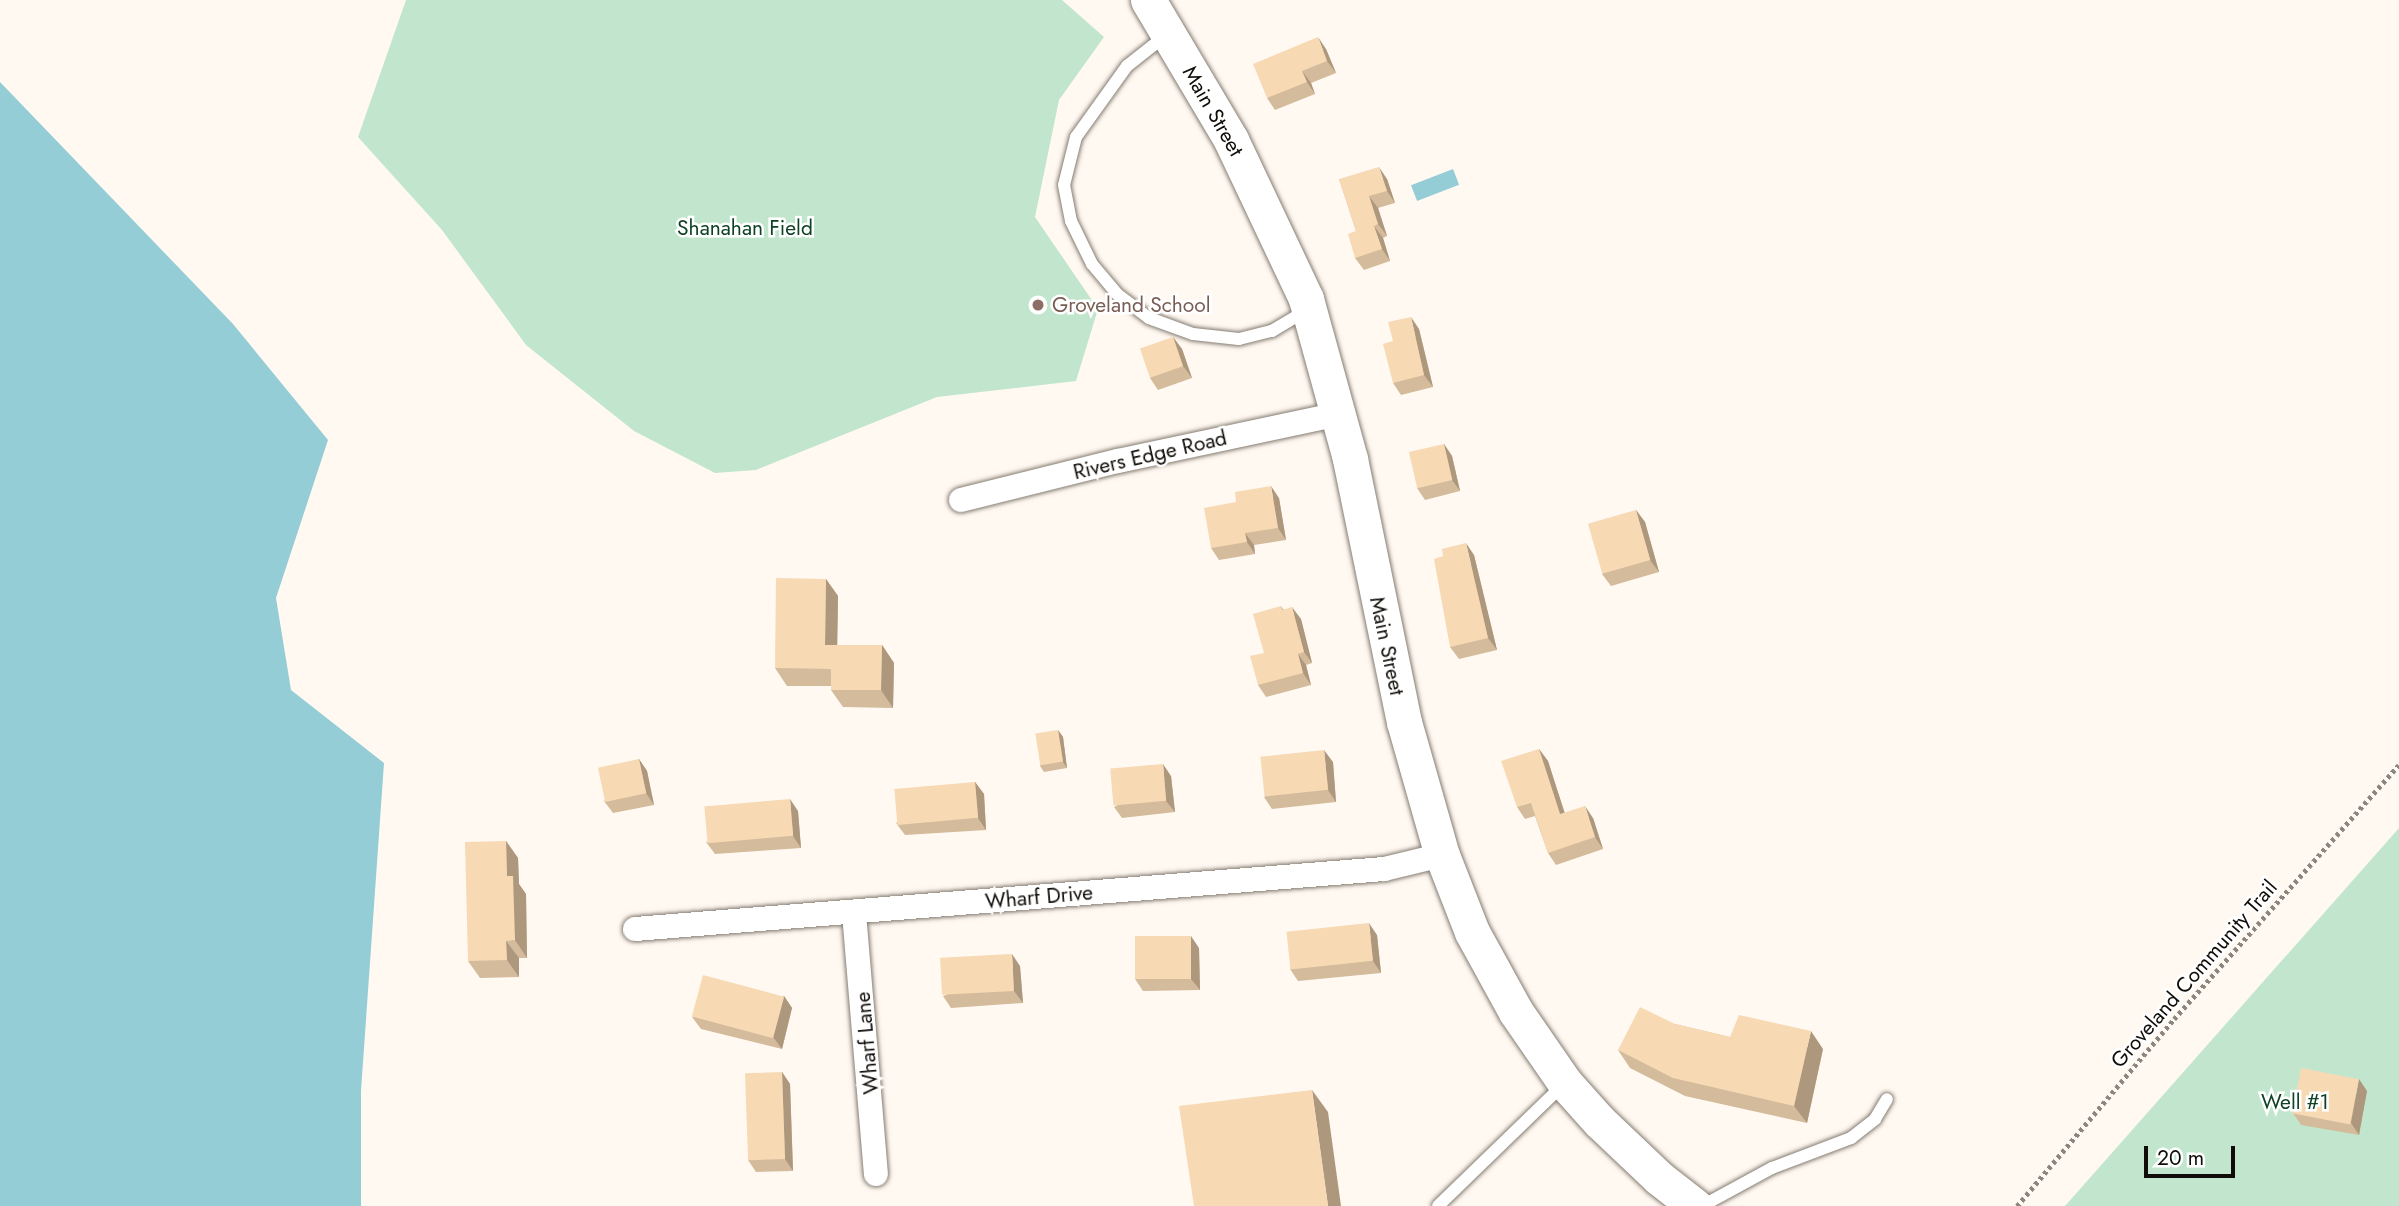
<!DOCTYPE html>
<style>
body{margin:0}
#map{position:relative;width:2399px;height:1206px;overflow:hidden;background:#fff9f2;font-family:Jost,sans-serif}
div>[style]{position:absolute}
.green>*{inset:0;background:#c2e6cd}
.water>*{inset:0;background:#95cdd6;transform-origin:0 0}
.path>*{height:4.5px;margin-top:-2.25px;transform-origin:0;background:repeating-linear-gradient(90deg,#8a8680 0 3.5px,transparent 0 7px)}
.roads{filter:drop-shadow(0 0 2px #857c71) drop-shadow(0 0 2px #857c71)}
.service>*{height:12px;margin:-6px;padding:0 6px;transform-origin:6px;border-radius:6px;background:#fff}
.minor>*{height:24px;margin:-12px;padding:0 12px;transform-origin:12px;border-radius:12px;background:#fff}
.secondary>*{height:35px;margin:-17.5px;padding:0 17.5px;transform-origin:17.5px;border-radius:17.5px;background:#fff}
.wall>*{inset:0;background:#d4bb9b}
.shaded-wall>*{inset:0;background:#ad987e}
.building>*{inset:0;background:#f7d9b4;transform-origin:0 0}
.dots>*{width:19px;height:19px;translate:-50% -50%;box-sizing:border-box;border:4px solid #fff;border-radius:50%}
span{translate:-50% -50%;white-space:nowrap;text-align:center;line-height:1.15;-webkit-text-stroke:5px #fff;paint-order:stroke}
.street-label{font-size:21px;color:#100d09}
.park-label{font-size:21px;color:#0e4126}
.education-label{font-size:21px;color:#785e54}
.left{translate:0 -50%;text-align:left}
.scale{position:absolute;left:2144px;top:1146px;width:91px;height:32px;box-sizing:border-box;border:4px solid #100d09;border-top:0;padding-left:9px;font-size:21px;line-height:24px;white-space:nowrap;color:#100d09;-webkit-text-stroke:5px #fff;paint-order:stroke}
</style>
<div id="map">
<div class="green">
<i style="clip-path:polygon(406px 0,1062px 0,1104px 37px,1059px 100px,1035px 217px,1098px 309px,1076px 381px,937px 397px,756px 470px,715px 473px,634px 431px,526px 345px,442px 230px,358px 137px)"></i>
<i style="clip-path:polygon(2399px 828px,2399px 1206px,2065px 1206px)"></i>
</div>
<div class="water">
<i style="clip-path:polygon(0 82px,233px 324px,328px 440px,276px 598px,291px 690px,384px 763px,361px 1091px,361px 1206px,0 1206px)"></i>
<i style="left:1453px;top:169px;width:17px;height:45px;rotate:69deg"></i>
</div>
<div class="path">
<i style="left:2017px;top:1206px;width:244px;rotate:-50deg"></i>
<i style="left:2174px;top:1019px;width:339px;rotate:-48.5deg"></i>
</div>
<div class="roads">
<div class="service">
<i style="left:1165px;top:36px;width:48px;rotate:141.7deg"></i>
<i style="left:1127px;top:66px;width:87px;rotate:125.7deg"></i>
<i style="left:1076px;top:137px;width:49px;rotate:104deg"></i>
<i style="left:1064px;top:185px;width:37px;rotate:79deg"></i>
<i style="left:1071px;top:221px;width:48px;rotate:64deg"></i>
<i style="left:1092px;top:264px;width:39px;rotate:50deg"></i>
<i style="left:1117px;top:294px;width:40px;rotate:37deg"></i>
<i style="left:1149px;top:318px;width:47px;rotate:20deg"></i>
<i style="left:1193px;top:334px;width:46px;rotate:6.2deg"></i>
<i style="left:1239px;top:339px;width:34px;rotate:-14deg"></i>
<i style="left:1272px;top:331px;width:41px;rotate:-31deg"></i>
<i style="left:1438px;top:1206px;width:174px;rotate:-44.1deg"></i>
<i style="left:1702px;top:1206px;width:80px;rotate:-28.5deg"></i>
<i style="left:1772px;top:1168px;width:85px;rotate:-20.8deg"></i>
<i style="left:1851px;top:1138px;width:31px;rotate:-38deg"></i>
<i style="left:1875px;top:1119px;width:23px;rotate:-59deg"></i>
</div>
<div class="minor">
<i style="left:961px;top:500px;width:162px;rotate:-14deg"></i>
<i style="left:1118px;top:461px;width:226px;rotate:-12deg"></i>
<i style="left:854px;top:913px;width:262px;rotate:85.2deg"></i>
<i style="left:635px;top:929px;width:751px;rotate:-4.58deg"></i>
<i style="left:1384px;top:869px;width:60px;rotate:-13.6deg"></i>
</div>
<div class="secondary">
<i style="left:1148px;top:0;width:163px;rotate:59.3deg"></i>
<i style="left:1231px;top:140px;width:176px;rotate:64.7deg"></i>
<i style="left:1306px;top:299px;width:166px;rotate:74.6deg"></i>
<i style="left:1350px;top:459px;width:268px;rotate:78.4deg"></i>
<i style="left:1404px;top:722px;width:138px;rotate:74.1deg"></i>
<i style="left:1442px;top:855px;width:83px;rotate:68.7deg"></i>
<i style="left:1472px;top:932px;width:91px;rotate:61.2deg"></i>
<i style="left:1516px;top:1012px;width:86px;rotate:55.4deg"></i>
<i style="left:1565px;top:1083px;width:51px;rotate:48.2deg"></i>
<i style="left:1599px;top:1121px;width:83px;rotate:43.5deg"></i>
<i style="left:1659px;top:1178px;width:46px;rotate:37.9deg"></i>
</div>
</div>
<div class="wall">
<i style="clip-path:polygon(1326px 49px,1336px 73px,1311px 83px,1315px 94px,1275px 110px,1267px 98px)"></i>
<i style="clip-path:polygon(1339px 179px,1387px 179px,1395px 203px,1378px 208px,1387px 236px,1383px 238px,1390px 261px,1364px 270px,1355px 258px,1356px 231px)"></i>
<i style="clip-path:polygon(1419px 329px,1433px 387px,1401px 395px,1393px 383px)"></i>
<i style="clip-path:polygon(1173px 337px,1182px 349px,1192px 378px,1158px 390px,1150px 378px)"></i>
<i style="clip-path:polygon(1444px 444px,1452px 456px,1460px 491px,1425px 500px,1417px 488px)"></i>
<i style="clip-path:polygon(1279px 498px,1286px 540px,1254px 545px,1255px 554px,1219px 560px,1211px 548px,1236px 502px)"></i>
<i style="clip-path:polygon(1636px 510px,1645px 522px,1659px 572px,1611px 586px,1602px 574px)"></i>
<i style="clip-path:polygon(1474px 555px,1497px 650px,1459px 659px,1450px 647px)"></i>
<i style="clip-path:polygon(826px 579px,838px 596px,837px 645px,882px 645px,894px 663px,893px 708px,843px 707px,831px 690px,831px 686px,787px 686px,775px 668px)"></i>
<i style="clip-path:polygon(1281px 606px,1283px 609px,1301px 619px,1312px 663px,1306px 665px,1311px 685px,1266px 697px,1258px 685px,1264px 653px)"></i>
<i style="clip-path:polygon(1058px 730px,1063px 737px,1067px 768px,1044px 772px,1040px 766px)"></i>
<i style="clip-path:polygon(1539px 749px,1548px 761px,1564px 813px,1593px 818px,1603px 849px,1556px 865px,1548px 853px,1535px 816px,1525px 819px,1517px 807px)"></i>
<i style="clip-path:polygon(639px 759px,647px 771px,654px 805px,613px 813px,604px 801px)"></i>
<i style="clip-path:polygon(1333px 762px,1336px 802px,1272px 809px,1264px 797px)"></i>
<i style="clip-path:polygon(1171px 776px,1175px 812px,1122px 818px,1114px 807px)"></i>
<i style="clip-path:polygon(975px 782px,984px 794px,986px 830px,905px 835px,896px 823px)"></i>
<i style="clip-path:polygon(798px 811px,801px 848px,715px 854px,706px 842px)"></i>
<i style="clip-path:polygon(506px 841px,518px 858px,519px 884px,526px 894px,527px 958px,519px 958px,519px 977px,480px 978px,468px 961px)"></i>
<i style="clip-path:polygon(1377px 935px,1381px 973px,1298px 981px,1290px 969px)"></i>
<i style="clip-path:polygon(1199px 948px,1200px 990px,1143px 991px,1135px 979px)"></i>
<i style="clip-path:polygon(1020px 966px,1023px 1003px,951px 1008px,943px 996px)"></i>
<i style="clip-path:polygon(784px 996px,792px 1008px,782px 1049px,701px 1029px,692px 1017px)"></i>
<i style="clip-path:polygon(1675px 1024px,1730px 1037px,1823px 1049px,1807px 1123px,1685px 1096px,1630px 1068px,1618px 1050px)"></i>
<i style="clip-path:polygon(782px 1072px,790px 1084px,793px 1171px,756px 1172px,748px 1160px)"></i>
<i style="clip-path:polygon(2367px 1091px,2359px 1135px,2301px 1125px,2293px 1113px)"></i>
</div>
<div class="shaded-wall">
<i style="clip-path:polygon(1318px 37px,1326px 49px,1336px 73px,1327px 61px)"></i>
<i style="clip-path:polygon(1302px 71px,1311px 83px,1315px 94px,1307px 82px)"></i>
<i style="clip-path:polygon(1379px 167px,1387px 179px,1395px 203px,1387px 191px)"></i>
<i style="clip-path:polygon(1369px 196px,1378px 208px,1387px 236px,1378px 224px)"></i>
<i style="clip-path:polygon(1374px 226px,1383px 238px,1390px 261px,1382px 249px)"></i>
<i style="clip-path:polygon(1411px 317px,1419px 329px,1433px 387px,1424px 375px)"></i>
<i style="clip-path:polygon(1173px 337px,1182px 349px,1192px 378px,1183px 366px)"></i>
<i style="clip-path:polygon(1444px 444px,1452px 456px,1460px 491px,1452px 480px)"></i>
<i style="clip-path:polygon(1271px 486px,1279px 498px,1286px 540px,1278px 528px)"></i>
<i style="clip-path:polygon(1636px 510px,1645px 522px,1659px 572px,1650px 560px)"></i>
<i style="clip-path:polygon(1245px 533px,1254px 545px,1255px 554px,1247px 542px)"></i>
<i style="clip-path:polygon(1466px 543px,1474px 555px,1497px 650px,1488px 638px)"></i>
<i style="clip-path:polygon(826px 579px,838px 596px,837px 662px,825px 645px)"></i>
<i style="clip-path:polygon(1292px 607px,1301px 619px,1312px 663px,1304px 652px)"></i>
<i style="clip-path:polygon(882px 645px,894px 663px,893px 708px,881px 690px)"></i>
<i style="clip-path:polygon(1298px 654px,1306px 665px,1311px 685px,1303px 673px)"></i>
<i style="clip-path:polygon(1058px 730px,1063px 737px,1067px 768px,1063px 762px)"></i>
<i style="clip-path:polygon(1539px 749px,1548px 761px,1569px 826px,1560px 814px)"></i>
<i style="clip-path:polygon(1324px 750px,1333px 762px,1336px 802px,1328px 790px)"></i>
<i style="clip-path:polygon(639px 759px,647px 771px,654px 805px,646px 793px)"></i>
<i style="clip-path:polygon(1163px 764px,1171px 776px,1175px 812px,1166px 801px)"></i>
<i style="clip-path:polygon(975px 782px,984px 794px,986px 830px,978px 818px)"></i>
<i style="clip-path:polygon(790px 799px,798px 811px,801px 848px,793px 836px)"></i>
<i style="clip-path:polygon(1585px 806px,1593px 818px,1603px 849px,1595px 837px)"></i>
<i style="clip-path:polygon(506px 841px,518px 858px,519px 884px,526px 894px,527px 958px,515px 940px,507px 876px)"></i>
<i style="clip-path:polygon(1369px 923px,1377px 935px,1381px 973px,1373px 961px)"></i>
<i style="clip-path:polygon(1191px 936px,1199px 948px,1200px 990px,1191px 979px)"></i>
<i style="clip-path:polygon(506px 941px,519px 958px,519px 977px,507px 960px)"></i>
<i style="clip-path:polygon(1012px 954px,1020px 966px,1023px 1003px,1014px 991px)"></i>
<i style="clip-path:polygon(784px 996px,792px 1008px,782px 1049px,773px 1037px)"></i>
<i style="clip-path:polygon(1811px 1031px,1823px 1049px,1807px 1123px,1794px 1106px)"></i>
<i style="clip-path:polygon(782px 1072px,790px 1084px,793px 1171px,785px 1159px)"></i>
<i style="clip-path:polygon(2359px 1079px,2367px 1091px,2359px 1135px,2351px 1123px)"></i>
<i style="clip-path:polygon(1312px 1090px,1328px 1112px,1341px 1206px,1328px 1206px)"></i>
</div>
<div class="building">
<i style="clip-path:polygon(1318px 37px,1327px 61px,1302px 71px,1307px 82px,1267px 98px,1253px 64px)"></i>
<i style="clip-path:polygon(1379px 167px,1387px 191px,1369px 196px,1378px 224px,1374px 226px,1382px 249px,1355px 258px,1348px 234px,1356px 231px,1339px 179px)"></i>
<i style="clip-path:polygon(1411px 317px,1424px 375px,1393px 383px,1383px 344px,1393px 341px,1388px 322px)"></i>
<i style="left:1173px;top:337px;width:31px;height:35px;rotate:71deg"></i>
<i style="left:1444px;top:444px;width:37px;height:36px;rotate:77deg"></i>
<i style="clip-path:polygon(1271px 486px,1278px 528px,1245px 533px,1247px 542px,1211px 548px,1204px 508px,1236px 502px,1235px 492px)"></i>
<i style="left:1636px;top:510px;width:52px;height:50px;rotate:74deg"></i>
<i style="clip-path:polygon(1466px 543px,1488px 638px,1450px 647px,1434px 559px,1443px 556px,1442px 549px)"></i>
<i style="clip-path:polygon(776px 578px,826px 579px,825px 645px,882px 645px,881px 690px,831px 690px,831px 669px,775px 668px)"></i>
<i style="clip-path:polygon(1281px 606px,1282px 610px,1292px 607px,1304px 652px,1298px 654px,1303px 673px,1258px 685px,1250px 656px,1264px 653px,1253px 614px)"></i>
<i style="left:1058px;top:730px;width:32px;height:23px;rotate:81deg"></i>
<i style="clip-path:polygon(1539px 749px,1560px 814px,1585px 806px,1595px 837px,1548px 853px,1531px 803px,1517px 807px,1501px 761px)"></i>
<i style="left:1324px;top:750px;width:40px;height:64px;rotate:84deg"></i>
<i style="left:639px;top:759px;width:35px;height:42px;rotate:78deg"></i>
<i style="left:1163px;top:764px;width:37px;height:53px;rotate:85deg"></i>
<i style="left:975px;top:782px;width:36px;height:81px;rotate:85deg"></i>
<i style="left:790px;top:799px;width:37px;height:86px;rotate:85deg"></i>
<i style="clip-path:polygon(506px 841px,507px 876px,513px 876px,515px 940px,506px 941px,507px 960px,468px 961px,465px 842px)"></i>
<i style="left:1369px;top:923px;width:38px;height:83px;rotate:84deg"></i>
<i style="left:1191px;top:936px;width:43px;height:56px;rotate:90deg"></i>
<i style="left:1012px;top:954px;width:37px;height:72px;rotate:87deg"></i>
<i style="left:703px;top:975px;width:84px;height:43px;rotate:15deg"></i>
<i style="clip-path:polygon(1640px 1007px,1675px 1024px,1730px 1037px,1739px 1015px,1811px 1031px,1794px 1106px,1673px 1078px,1618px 1050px)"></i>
<i style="left:2301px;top:1068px;width:59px;height:46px;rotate:11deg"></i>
<i style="left:782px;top:1072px;width:87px;height:37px;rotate:88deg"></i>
<i style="clip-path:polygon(1312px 1090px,1328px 1206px,1194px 1206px,1179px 1106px)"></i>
</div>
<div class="dots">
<i style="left:1038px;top:305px;background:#8d6e63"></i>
</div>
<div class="street-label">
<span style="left:1213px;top:111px;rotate:60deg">Main Street</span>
<span style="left:1150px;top:455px;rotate:-13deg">Rivers Edge Road</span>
<span style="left:1387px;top:646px;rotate:78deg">Main Street</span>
<span style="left:1039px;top:897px;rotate:-5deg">Wharf Drive</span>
<span style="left:2194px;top:974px;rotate:-49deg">Groveland Community Trail</span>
<span style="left:867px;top:1043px;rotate:-95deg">Wharf Lane</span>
</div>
<div class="park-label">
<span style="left:745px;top:228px">Shanahan Field</span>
<span style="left:2295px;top:1102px">Well #1</span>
</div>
<div class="education-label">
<span class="left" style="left:1052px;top:305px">Groveland School</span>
</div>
<div class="scale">20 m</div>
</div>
